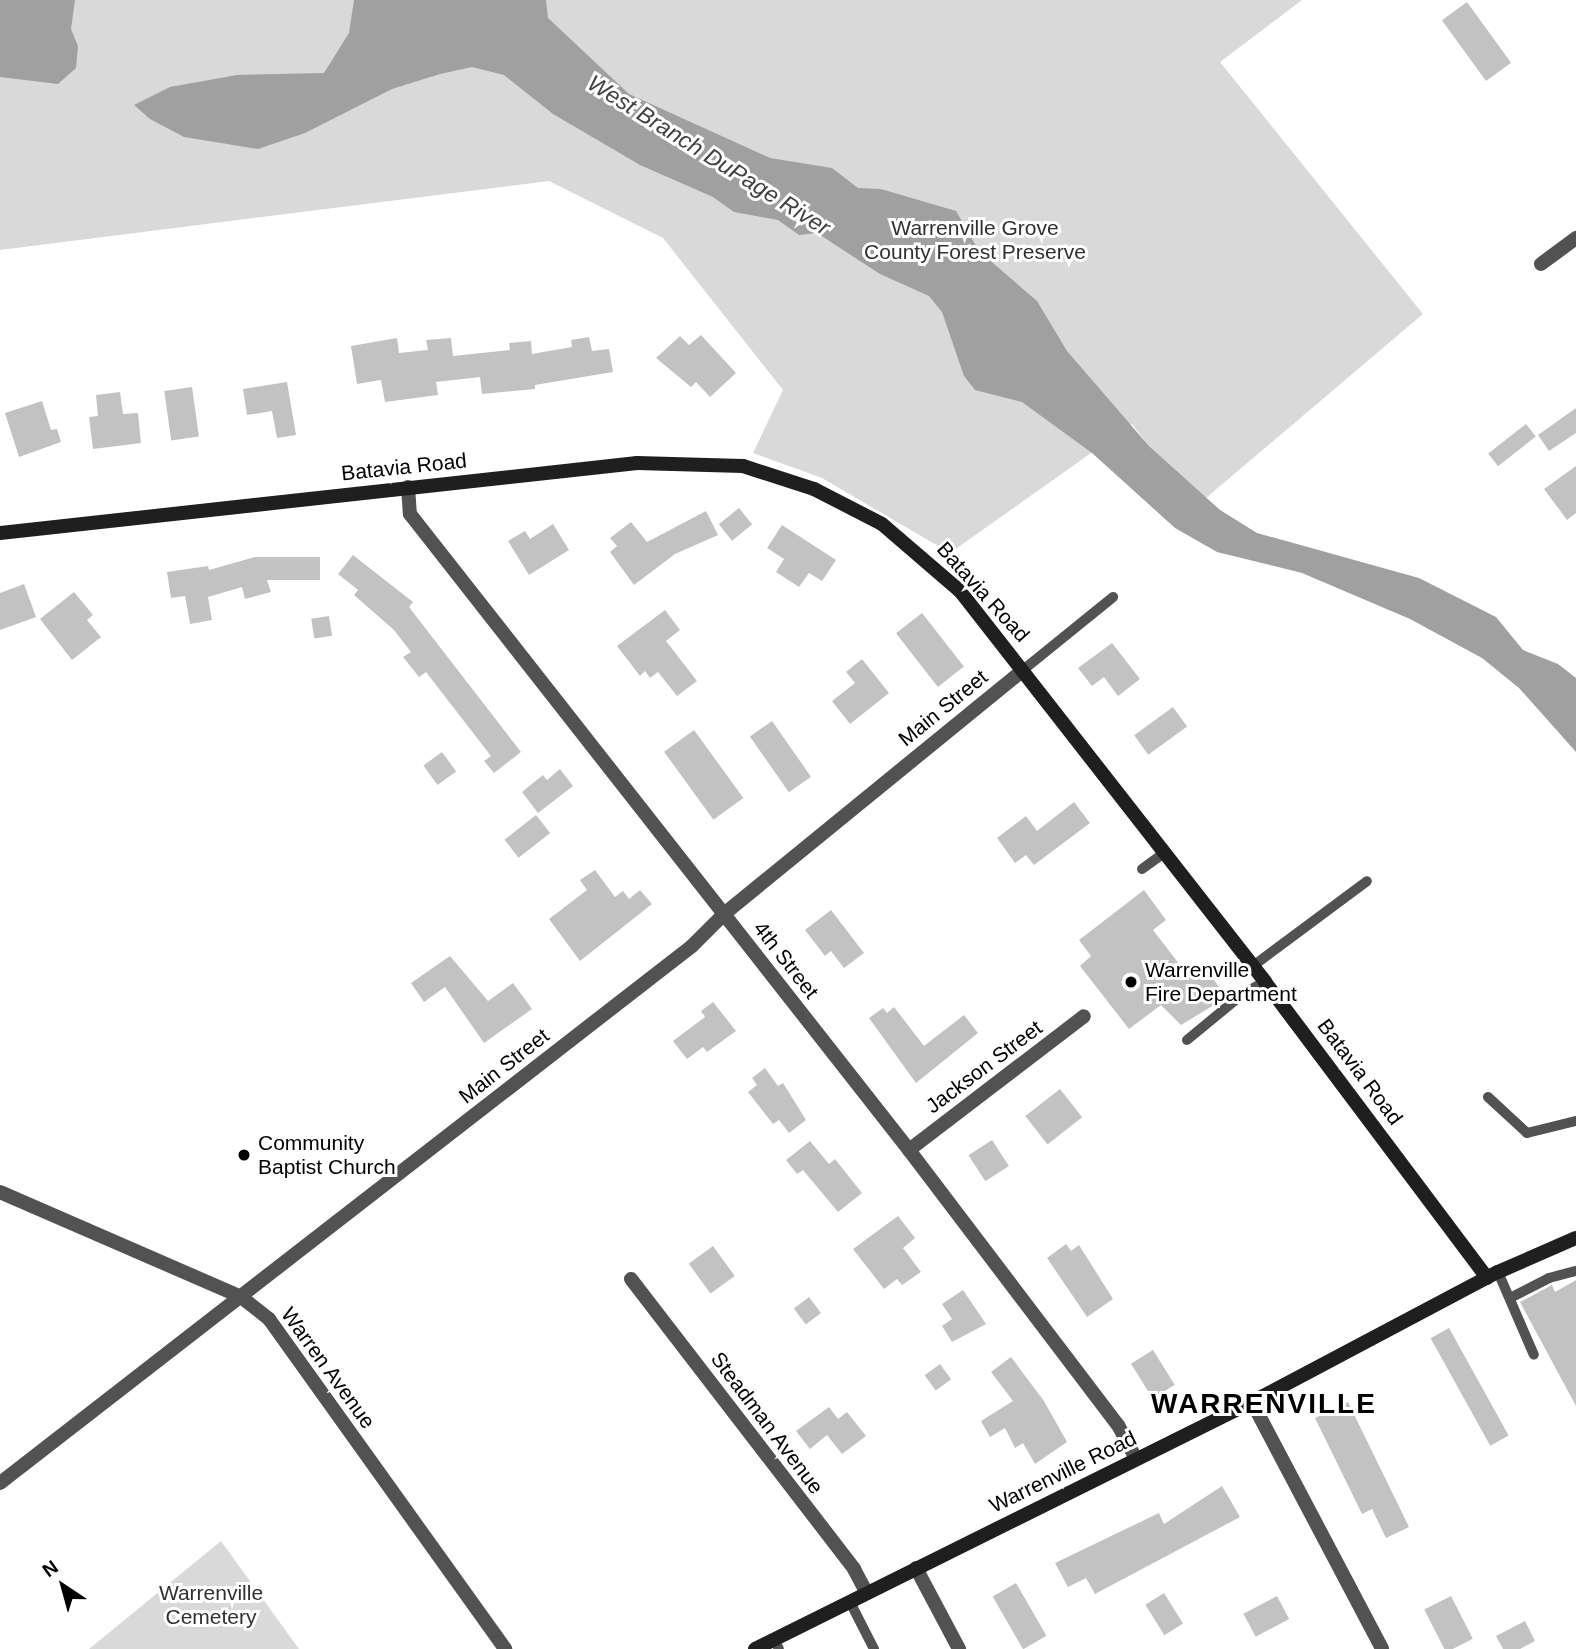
<!DOCTYPE html>
<style>
body{margin:0}
#map{position:relative;width:1576px;height:1649px;overflow:hidden;background:#fff;font-family:Helvetica,sans-serif}
div>[style]{position:absolute}
.green>*{inset:0;background:#d9d9d9}
.water>*{inset:0;background:#a0a0a0}
.building>*{inset:0;background:#c2c2c2;transform-origin:0 0}
.service>*{height:10px;margin:-5px;padding:0 5px;transform-origin:5px;border-radius:5px;background:#525252}
.minor>*{height:14px;margin:-7px;padding:0 7px;transform-origin:7px;border-radius:7px;background:#525252}
.secondary>*{height:14px;margin:-7px;padding:0 7px;transform-origin:7px;border-radius:7px;background:#1f1f1f}
.dots>*{width:19px;height:19px;translate:-50% -50%;box-sizing:border-box;border:4px solid #fff;border-radius:50%}
span{translate:-50% -50%;white-space:nowrap;text-align:center;line-height:1.15;-webkit-text-stroke:6px #fff;paint-order:stroke}
.park-label{font-size:21px;color:#303030}
.street-label{font-size:21px;color:#000}
.poi-label{font-size:21px;color:#000}
.left{translate:0 -50%;text-align:left}
.water-label{font-size:23px;color:#414141;font-style:italic}
.district-label{font-size:28px;color:#000;font-weight:700;letter-spacing:2px}
.north{position:absolute;left:28px;top:1551px;width:70px;height:70px;-webkit-text-stroke:5px #fff;paint-order:stroke;rotate:324deg;font-size:19px;font-weight:700;line-height:28px;text-align:center;color:#000}
.north::after{content:'';display:block;margin:auto;width:24px;height:32px;background:#000;clip-path:polygon(50% 0,100% 100%,50% 72%,0 100%)}
</style>
<div id="map">
<div class="green">
<i style="clip-path:polygon(0 0,1302px 0,1220px 62px,1423px 314px,1206px 498px,1149px 446px,1132px 424px,950px 553px,822px 478px,753px 453px,783px 390px,663px 238px,549px 181px,0 250px)"></i>
<i style="clip-path:polygon(221px 1541px,299px 1649px,89px 1649px)"></i>
</div>
<div class="water">
<i style="clip-path:polygon(0 0,75px 0,71px 29px,78px 46px,76px 68px,58px 84px,0 77px)"></i>
<i style="clip-path:polygon(354px 0,546px 0,548px 18px,629px 94px,770px 158px,832px 168px,858px 188px,881px 189px,956px 211px,979px 251px,1037px 301px,1067px 351px,1149px 446px,1220px 510px,1257px 533px,1419px 578px,1496px 617px,1523px 650px,1558px 664px,1576px 678px,1576px 752px,1519px 688px,1482px 658px,1410px 619px,1302px 573px,1217px 552px,1175px 528px,1092px 453px,1022px 402px,975px 390px,964px 376px,942px 312px,929px 296px,880px 274px,817px 233px,799px 235px,778px 220px,734px 212px,713px 197px,640px 165px,553px 114px,504px 75px,472px 67px,440px 74px,392px 89px,305px 133px,258px 149px,184px 137px,150px 119px,134px 105px,170px 87px,237px 75px,324px 73px,349px 33px)"></i>
</div>
<div class="building">
<i style="left:1467px;top:2px;width:75px;height:31px;rotate:54deg"></i>
<i style="clip-path:polygon(701px 335px,736px 373px,710px 397px,696px 382px,691px 387px,656px 358px,680px 336px,689px 345px)"></i>
<i style="clip-path:polygon(589px 337px,592px 351px,609px 349px,613px 372px,535px 385px,535px 389px,482px 394px,480px 377px,436px 382px,438px 395px,385px 402px,381px 380px,357px 384px,351px 346px,397px 338px,399px 353px,428px 350px,426px 340px,451px 338px,453px 356px,510px 350px,509px 343px,531px 341px,532px 354px,572px 347px,571px 340px)"></i>
<i style="clip-path:polygon(287px 382px,296px 435px,277px 438px,272px 411px,247px 415px,243px 389px)"></i>
<i style="left:192px;top:387px;width:50px;height:28px;rotate:82deg"></i>
<i style="clip-path:polygon(120px 392px,123px 414px,138px 413px,141px 443px,93px 449px,89px 417px,98px 416px,96px 395px)"></i>
<i style="clip-path:polygon(42px 401px,51px 430px,57px 429px,61px 442px,19px 457px,5px 413px)"></i>
<i style="clip-path:polygon(1576px 408px,1576px 433px,1549px 451px,1538px 435px)"></i>
<i style="left:1526px;top:424px;width:16px;height:48px;rotate:52deg"></i>
<i style="clip-path:polygon(1576px 466px,1576px 513px,1567px 520px,1544px 489px)"></i>
<i style="left:739px;top:508px;width:21px;height:26px;rotate:51deg"></i>
<i style="clip-path:polygon(706px 511px,718px 535px,675px 554px,634px 585px,610px 552px,617px 546px,610px 538px,631px 522px,647px 542px)"></i>
<i style="clip-path:polygon(553px 524px,569px 550px,529px 575px,508px 541px,525px 531px,530px 539px)"></i>
<i style="clip-path:polygon(782px 525px,836px 560px,822px 581px,809px 573px,799px 587px,776px 572px,784px 559px,767px 548px)"></i>
<i style="clip-path:polygon(353px 555px,413px 602px,409px 607px,521px 752px,494px 773px,484px 761px,491px 756px,426px 672px,419px 677px,403px 657px,411px 652px,394px 630px,354px 595px,358px 590px,338px 574px)"></i>
<i style="clip-path:polygon(255px 557px,320px 557px,320px 580px,267px 580px,271px 592px,245px 599px,242px 587px,208px 597px,212px 620px,190px 624px,185px 596px,171px 598px,167px 572px,208px 566px,209px 570px)"></i>
<i style="clip-path:polygon(24px 584px,36px 617px,0 630px,0 593px)"></i>
<i style="clip-path:polygon(74px 592px,93px 615px,87px 620px,101px 637px,72px 660px,40px 619px)"></i>
<i style="clip-path:polygon(665px 610px,680px 630px,666px 641px,697px 681px,677px 696px,658px 672px,650px 678px,645px 671px,640px 676px,617px 646px)"></i>
<i style="left:922px;top:613px;width:68px;height:33px;rotate:52deg"></i>
<i style="left:329px;top:616px;width:20px;height:18px;rotate:81deg"></i>
<i style="clip-path:polygon(1112px 643px,1140px 679px,1118px 696px,1104px 677px,1092px 686px,1078px 668px)"></i>
<i style="clip-path:polygon(862px 659px,889px 693px,850px 724px,832px 701px,855px 683px,846px 672px)"></i>
<i style="left:1173px;top:707px;width:24px;height:48px;rotate:54deg"></i>
<i style="left:772px;top:721px;width:68px;height:27px;rotate:55deg"></i>
<i style="left:694px;top:730px;width:84px;height:37px;rotate:54deg"></i>
<i style="left:442px;top:752px;width:24px;height:23px;rotate:54deg"></i>
<i style="clip-path:polygon(560px 769px,573px 786px,538px 813px,522px 792px,543px 775px,547px 780px)"></i>
<i style="clip-path:polygon(1074px 802px,1090px 823px,1034px 865px,1026px 855px,1015px 863px,997px 838px,1026px 816px,1037px 831px)"></i>
<i style="left:536px;top:815px;width:23px;height:40px;rotate:52deg"></i>
<i style="clip-path:polygon(595px 870px,615px 897px,623px 891px,629px 899px,640px 890px,652px 904px,580px 961px,549px 919px,587px 890px,580px 880px)"></i>
<i style="clip-path:polygon(1144px 890px,1166px 920px,1153px 930px,1190px 978px,1204px 967px,1227px 997px,1181px 1025px,1161px 1005px,1129px 1029px,1080px 966px,1091px 956px,1079px 940px)"></i>
<i style="clip-path:polygon(831px 910px,864px 953px,844px 968px,831px 951px,825px 956px,805px 930px)"></i>
<i style="clip-path:polygon(450px 956px,488px 1001px,513px 983px,532px 1009px,484px 1043px,445px 987px,424px 1002px,411px 983px)"></i>
<i style="clip-path:polygon(713px 1002px,736px 1031px,707px 1052px,703px 1047px,687px 1059px,673px 1041px,705px 1017px,701px 1011px)"></i>
<i style="clip-path:polygon(894px 1007px,924px 1046px,964px 1015px,978px 1033px,916px 1083px,869px 1018px,883px 1008px,887px 1013px)"></i>
<i style="clip-path:polygon(765px 1068px,778px 1086px,783px 1083px,806px 1120px,789px 1133px,779px 1120px,773px 1124px,748px 1092px,757px 1085px,752px 1078px)"></i>
<i style="left:1060px;top:1089px;width:36px;height:44px;rotate:52deg"></i>
<i style="left:992px;top:1140px;width:31px;height:28px;rotate:57deg"></i>
<i style="clip-path:polygon(810px 1141px,829px 1164px,835px 1159px,862px 1193px,838px 1212px,803px 1170px,797px 1174px,786px 1160px)"></i>
<i style="clip-path:polygon(898px 1216px,915px 1238px,903px 1248px,921px 1272px,902px 1285px,897px 1279px,884px 1289px,853px 1249px)"></i>
<i style="clip-path:polygon(1066px 1244px,1071px 1251px,1079px 1245px,1113px 1299px,1087px 1317px,1047px 1258px)"></i>
<i style="left:713px;top:1246px;width:37px;height:30px;rotate:54deg"></i>
<i style="clip-path:polygon(1576px 1280px,1576px 1406px,1520px 1302px,1552px 1285px,1555px 1292px)"></i>
<i style="clip-path:polygon(963px 1290px,986px 1324px,952px 1342px,942px 1326px,952px 1319px,942px 1304px)"></i>
<i style="left:809px;top:1297px;width:20px;height:19px;rotate:53deg"></i>
<i style="left:1449px;top:1328px;width:123px;height:21px;rotate:61deg"></i>
<i style="left:1153px;top:1350px;width:41px;height:26px;rotate:58deg"></i>
<i style="clip-path:polygon(1011px 1357px,1044px 1401px,1067px 1442px,1035px 1464px,1023px 1443px,1015px 1448px,1005px 1428px,990px 1437px,981px 1421px,1013px 1401px,991px 1372px)"></i>
<i style="left:940px;top:1364px;width:19px;height:19px;rotate:54deg"></i>
<i style="clip-path:polygon(1348px 1402px,1409px 1527px,1386px 1538px,1372px 1509px,1362px 1514px,1315px 1418px)"></i>
<i style="clip-path:polygon(829px 1407px,838px 1419px,847px 1412px,866px 1436px,842px 1454px,827px 1435px,810px 1449px,796px 1431px)"></i>
<i style="clip-path:polygon(1222px 1486px,1240px 1517px,1095px 1594px,1086px 1578px,1068px 1587px,1055px 1563px,1159px 1513px,1164px 1524px)"></i>
<i style="left:1016px;top:1583px;width:61px;height:27px;rotate:60deg"></i>
<i style="left:1164px;top:1593px;width:36px;height:22px;rotate:58deg"></i>
<i style="left:1277px;top:1596px;width:26px;height:38px;rotate:62deg"></i>
<i style="left:1451px;top:1596px;width:48px;height:30px;rotate:63deg"></i>
<i style="clip-path:polygon(1525px 1621px,1535px 1641px,1520px 1649px,1503px 1649px,1496px 1636px)"></i>
</div>
<div class="service">
<i style="left:1023px;top:670px;width:116px;rotate:-39deg"></i>
<i style="left:1142px;top:869px;width:27px;rotate:-36deg"></i>
<i style="left:1253px;top:966px;width:142px;rotate:-36.7deg"></i>
<i style="left:1187px;top:1040px;width:74px;rotate:-39.5deg"></i>
<i style="left:1244px;top:993px;width:24px;rotate:-28deg"></i>
<i style="left:1488px;top:1097px;width:53px;rotate:42.7deg"></i>
<i style="left:1527px;top:1133px;width:50px;rotate:-13.8deg"></i>
<i style="left:1498px;top:1272px;width:90px;rotate:66.6deg"></i>
<i style="left:1510px;top:1298px;width:44px;rotate:-27.1deg"></i>
<i style="left:1549px;top:1278px;width:28px;rotate:-15deg"></i>
<i style="left:850px;top:1602px;width:53px;rotate:62.9deg"></i>
<i style="left:774px;top:1640px;width:10px;rotate:61deg"></i>
</div>
<div class="minor">
<i style="left:1541px;top:264px;width:44px;rotate:-36.6deg"></i>
<i style="left:408px;top:487px;width:27px;rotate:86deg"></i>
<i style="left:410px;top:514px;width:808px;rotate:51.88deg"></i>
<i style="left:909px;top:1150px;width:345px;rotate:52.8deg"></i>
<i style="left:1118px;top:1425px;width:38px;rotate:62deg"></i>
<i style="left:909px;top:1150px;width:220px;rotate:-37.4deg"></i>
<i style="left:0;top:1192px;width:263px;rotate:23.5deg"></i>
<i style="left:241px;top:1297px;width:36px;rotate:38deg"></i>
<i style="left:269px;top:1319px;width:406px;rotate:54.4deg"></i>
<i style="left:631px;top:1279px;width:366px;rotate:52.4deg"></i>
<i style="left:854px;top:1569px;width:27px;rotate:62deg"></i>
<i style="left:1252px;top:1402px;width:279px;rotate:62.2deg"></i>
<i style="left:0;top:1483px;width:876px;rotate:-37.81deg"></i>
<i style="left:692px;top:946px;width:45px;rotate:-45deg"></i>
<i style="left:724px;top:914px;width:386px;rotate:-39.2deg"></i>
<i style="left:916px;top:1568px;width:92px;rotate:62deg"></i>
</div>
<div class="secondary">
<i style="left:0;top:533px;width:641px;rotate:-6.27deg"></i>
<i style="left:637px;top:463px;width:106px;rotate:1.6deg"></i>
<i style="left:743px;top:466px;width:75px;rotate:17.9deg"></i>
<i style="left:814px;top:489px;width:76px;rotate:27.2deg"></i>
<i style="left:882px;top:524px;width:103px;rotate:40.7deg"></i>
<i style="left:960px;top:591px;width:496px;rotate:52deg"></i>
<i style="left:1265px;top:982px;width:370px;rotate:53.1deg"></i>
<i style="left:755px;top:1649px;width:555px;rotate:-26.43deg"></i>
<i style="left:1252px;top:1402px;width:278px;rotate:-27.9deg"></i>
<i style="left:1498px;top:1272px;width:85px;rotate:-23.6deg"></i>
</div>
<div class="dots">
<i style="left:1131px;top:982px;background:#000"></i>
<i style="left:244px;top:1155px;background:#000"></i>
</div>
<div class="park-label">
<span style="left:975px;top:240px">Warrenville Grove<br>County Forest Preserve</span>
<span style="left:211px;top:1605px">Warrenville<br>Cemetery</span>
</div>
<div class="street-label">
<span style="left:404px;top:467px;rotate:-6deg">Batavia Road</span>
<span style="left:983px;top:592px;rotate:48deg">Batavia Road</span>
<span style="left:943px;top:708px;rotate:-39deg">Main Street</span>
<span style="left:786px;top:960px;rotate:52deg">4th Street</span>
<span style="left:504px;top:1066px;rotate:-38deg">Main Street</span>
<span style="left:984px;top:1067px;rotate:-37deg">Jackson Street</span>
<span style="left:1360px;top:1072px;rotate:53deg">Batavia Road</span>
<span style="left:328px;top:1368px;rotate:54deg">Warren Avenue</span>
<span style="left:767px;top:1423px;rotate:53deg">Steadman Avenue</span>
<span style="left:1063px;top:1472px;rotate:-26deg">Warrenville Road</span>
</div>
<div class="poi-label">
<span class="left" style="left:1145px;top:982px">Warrenville<br>Fire Department</span>
<span class="left" style="left:258px;top:1155px">Community<br>Baptist Church</span>
</div>
<div class="water-label">
<span style="left:709px;top:155px;rotate:32deg">West Branch DuPage River</span>
</div>
<div class="district-label">
<span style="left:1264px;top:1404px">WARRENVILLE</span>
</div>
<div class="north">N</div>
</div>
